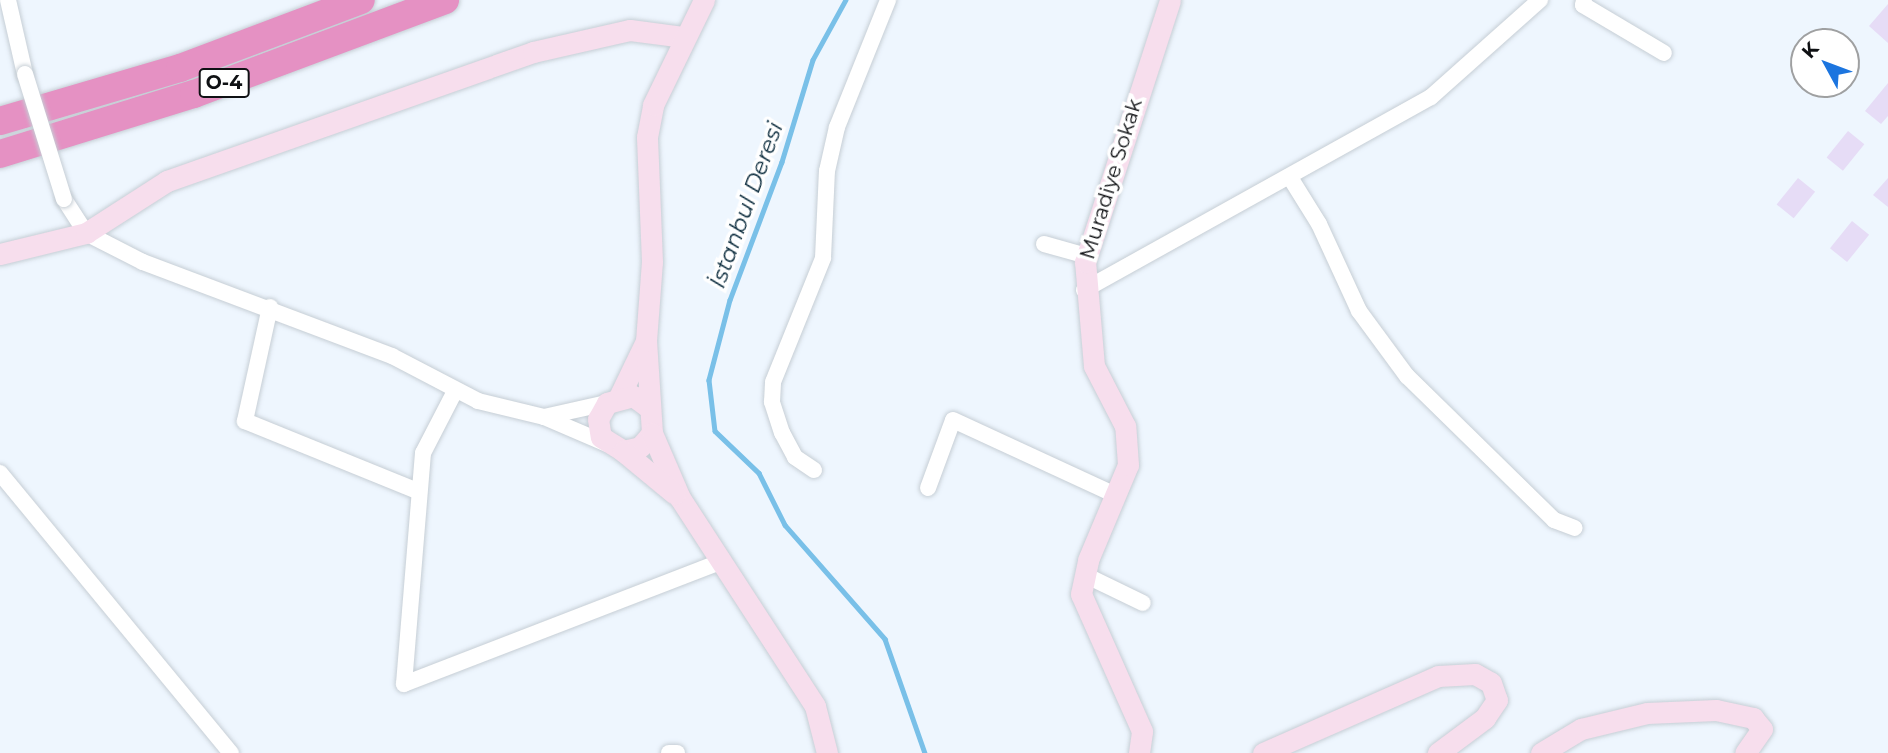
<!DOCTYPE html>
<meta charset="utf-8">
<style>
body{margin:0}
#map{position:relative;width:1888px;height:753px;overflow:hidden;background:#eef6fe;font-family:Montserrat,sans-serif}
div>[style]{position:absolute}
.stream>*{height:4.5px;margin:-2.25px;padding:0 2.25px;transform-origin:2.25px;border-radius:2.25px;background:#79c0e8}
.building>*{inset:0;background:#e6dcf6;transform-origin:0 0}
.roads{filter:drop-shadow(0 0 2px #c6ced5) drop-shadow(0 0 2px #c6ced5)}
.street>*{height:16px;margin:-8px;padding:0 8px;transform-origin:8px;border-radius:8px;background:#fff}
.secondary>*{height:21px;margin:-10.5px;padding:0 10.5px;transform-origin:10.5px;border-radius:10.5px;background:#f7deed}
.highway>*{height:28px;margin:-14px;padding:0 14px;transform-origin:14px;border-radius:14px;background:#e591c3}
.bridges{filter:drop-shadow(0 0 2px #c6ced5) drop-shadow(0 0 2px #c6ced5)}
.street-bridge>*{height:16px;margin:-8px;padding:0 8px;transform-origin:8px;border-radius:8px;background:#fff}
span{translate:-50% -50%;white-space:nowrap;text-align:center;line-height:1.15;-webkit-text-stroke:7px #fff;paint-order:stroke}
.shield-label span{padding:2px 5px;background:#fff;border:2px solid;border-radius:5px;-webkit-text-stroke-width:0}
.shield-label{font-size:19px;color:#0f1114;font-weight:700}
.street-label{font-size:21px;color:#0f1114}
.water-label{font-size:23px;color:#0e2e3f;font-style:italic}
.north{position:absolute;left:1790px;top:28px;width:70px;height:70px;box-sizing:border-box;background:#fff;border:2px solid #9fa0a1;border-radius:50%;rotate:311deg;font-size:19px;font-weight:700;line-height:28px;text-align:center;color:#0f1114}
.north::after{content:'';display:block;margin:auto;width:24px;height:32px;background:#1c75df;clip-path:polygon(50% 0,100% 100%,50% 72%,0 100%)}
</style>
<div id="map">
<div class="stream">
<i style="left:846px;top:0;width:68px;rotate:118.8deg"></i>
<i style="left:813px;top:60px;width:107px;rotate:106.9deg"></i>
<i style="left:782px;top:162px;width:147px;rotate:110.6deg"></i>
<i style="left:730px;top:300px;width:83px;rotate:104.7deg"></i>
<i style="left:709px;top:380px;width:51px;rotate:83.3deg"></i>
<i style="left:715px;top:431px;width:61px;rotate:43.7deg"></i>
<i style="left:759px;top:473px;width:58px;rotate:63.4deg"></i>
<i style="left:785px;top:525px;width:152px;rotate:48.7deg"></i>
<i style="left:885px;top:639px;width:121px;rotate:70.7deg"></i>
</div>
<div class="building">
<i style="clip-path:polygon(1888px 4px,1888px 43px,1869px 26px)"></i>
<i style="clip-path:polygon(1888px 83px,1888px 116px,1881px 124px,1865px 111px)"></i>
<i style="left:1848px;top:131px;width:21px;height:34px;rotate:39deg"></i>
<i style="left:1798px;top:178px;width:22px;height:34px;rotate:39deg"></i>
<i style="clip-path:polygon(1888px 178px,1888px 207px,1873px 195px)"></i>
<i style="left:1852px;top:221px;width:22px;height:35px;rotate:39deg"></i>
</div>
<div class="roads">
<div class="street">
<i style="left:8px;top:0;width:76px;rotate:77.1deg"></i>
<i style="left:1584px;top:0;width:5px;rotate:101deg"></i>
<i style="left:1583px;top:5px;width:94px;rotate:30.7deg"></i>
<i style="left:1291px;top:179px;width:53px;rotate:58.1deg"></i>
<i style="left:1319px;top:224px;width:96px;rotate:65.3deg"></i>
<i style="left:1359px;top:311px;width:81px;rotate:53.6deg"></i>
<i style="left:1407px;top:376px;width:206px;rotate:44.4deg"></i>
<i style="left:1554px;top:520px;width:22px;rotate:21deg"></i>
<i style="left:64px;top:199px;width:40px;rotate:57.1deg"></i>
<i style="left:86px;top:233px;width:64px;rotate:27deg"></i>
<i style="left:143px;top:262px;width:266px;rotate:20.7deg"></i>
<i style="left:392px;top:356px;width:97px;rotate:27.6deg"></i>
<i style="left:478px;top:401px;width:68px;rotate:13.6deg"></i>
<i style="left:544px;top:417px;width:69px;rotate:23.2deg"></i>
<i style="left:1044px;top:244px;width:45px;rotate:15.6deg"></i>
<i style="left:1084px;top:290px;width:397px;rotate:-29.1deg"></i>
<i style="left:1431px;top:97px;width:146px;rotate:-41.7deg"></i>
<i style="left:270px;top:307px;width:117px;rotate:102.4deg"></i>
<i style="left:245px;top:421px;width:186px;rotate:22.1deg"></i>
<i style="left:544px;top:417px;width:65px;rotate:-12.5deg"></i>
<i style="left:814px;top:470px;width:23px;rotate:-146deg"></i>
<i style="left:795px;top:457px;width:27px;rotate:-118deg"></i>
<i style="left:782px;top:433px;width:33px;rotate:-108deg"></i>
<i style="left:772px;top:402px;width:20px;rotate:-87deg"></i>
<i style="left:773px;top:382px;width:134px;rotate:-68deg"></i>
<i style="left:823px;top:258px;width:87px;rotate:-87.4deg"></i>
<i style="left:827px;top:171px;width:45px;rotate:-77.2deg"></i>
<i style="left:837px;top:127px;width:137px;rotate:-68.1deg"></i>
<i style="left:0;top:473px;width:363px;rotate:50.5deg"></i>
<i style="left:928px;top:488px;width:72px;rotate:-69.8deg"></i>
<i style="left:953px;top:420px;width:176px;rotate:24.8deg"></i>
<i style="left:1085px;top:575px;width:64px;rotate:25.8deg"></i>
<i style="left:404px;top:684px;width:339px;rotate:-21.1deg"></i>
<i style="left:404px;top:684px;width:232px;rotate:-85.3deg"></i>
<i style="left:423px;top:453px;width:70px;rotate:-62.7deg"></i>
<i style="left:669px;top:753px;width:8px"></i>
</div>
<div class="secondary">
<i style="left:0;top:254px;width:89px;rotate:-13.7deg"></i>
<i style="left:86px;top:233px;width:96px;rotate:-32.7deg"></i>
<i style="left:167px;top:181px;width:388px;rotate:-19.4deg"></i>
<i style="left:533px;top:52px;width:99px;rotate:-12.8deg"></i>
<i style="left:630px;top:30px;width:53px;rotate:7.5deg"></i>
<i style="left:619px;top:397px;width:60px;rotate:-64.3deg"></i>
<i style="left:648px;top:407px;width:19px;rotate:-144deg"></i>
<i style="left:633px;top:396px;width:27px;rotate:165deg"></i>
<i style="left:607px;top:403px;width:18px;rotate:119deg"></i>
<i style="left:598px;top:419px;width:18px;rotate:81deg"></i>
<i style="left:601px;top:437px;width:26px;rotate:32deg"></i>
<i style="left:623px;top:451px;width:17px;rotate:-13deg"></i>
<i style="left:640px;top:447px;width:18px;rotate:-49deg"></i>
<i style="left:652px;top:433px;width:92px;rotate:-93.7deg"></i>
<i style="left:646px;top:341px;width:79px;rotate:-85.7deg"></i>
<i style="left:652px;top:262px;width:125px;rotate:-92.3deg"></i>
<i style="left:647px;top:137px;width:33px;rotate:-79deg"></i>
<i style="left:653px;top:105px;width:117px;rotate:-64.1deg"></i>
<i style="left:652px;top:433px;width:71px;rotate:66.7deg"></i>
<i style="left:680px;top:498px;width:248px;rotate:57deg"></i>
<i style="left:815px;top:706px;width:49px;rotate:75.7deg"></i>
<i style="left:623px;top:451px;width:67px;rotate:39.6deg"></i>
<i style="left:1139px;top:753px;width:22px;rotate:-82deg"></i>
<i style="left:1142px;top:731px;width:150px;rotate:-114deg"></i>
<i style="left:1081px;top:594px;width:35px;rotate:-78deg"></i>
<i style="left:1088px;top:560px;width:103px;rotate:-67.2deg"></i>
<i style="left:1128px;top:465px;width:39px;rotate:-94deg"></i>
<i style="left:1125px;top:426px;width:68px;rotate:-117.3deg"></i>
<i style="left:1094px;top:366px;width:104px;rotate:-94.9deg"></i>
<i style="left:1085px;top:262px;width:275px;rotate:-72deg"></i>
<i style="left:1263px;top:753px;width:191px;rotate:-23.7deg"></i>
<i style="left:1438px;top:676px;width:37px;rotate:-3deg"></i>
<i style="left:1475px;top:674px;width:18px;rotate:29deg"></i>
<i style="left:1491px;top:683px;width:18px;rotate:71deg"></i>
<i style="left:1497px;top:700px;width:22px;rotate:124deg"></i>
<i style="left:1485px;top:718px;width:59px;rotate:143.3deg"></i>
<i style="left:1541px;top:753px;width:47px;rotate:-31deg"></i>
<i style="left:1581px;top:729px;width:68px;rotate:-13.6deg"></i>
<i style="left:1647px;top:713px;width:69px;rotate:-2.5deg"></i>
<i style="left:1716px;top:710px;width:38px;rotate:12deg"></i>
<i style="left:1753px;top:718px;width:14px;rotate:51deg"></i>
<i style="left:1762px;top:729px;width:29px;rotate:125deg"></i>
</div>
<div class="highway">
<i style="left:0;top:121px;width:188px;rotate:-16.4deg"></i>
<i style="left:180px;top:68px;width:193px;rotate:-20.6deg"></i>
<i style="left:0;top:154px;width:203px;rotate:-17.2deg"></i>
<i style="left:194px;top:94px;width:268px;rotate:-20.5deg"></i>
</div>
</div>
<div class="bridges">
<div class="street-bridge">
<i style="left:25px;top:74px;width:131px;rotate:72.7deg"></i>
</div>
</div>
<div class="shield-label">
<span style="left:224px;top:83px">O-4</span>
</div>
<div class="street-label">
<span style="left:1111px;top:179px;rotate:-73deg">Muradiye Sokak</span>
</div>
<div class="water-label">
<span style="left:746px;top:205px;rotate:-70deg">İstanbul Deresi</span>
</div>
<div class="north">K</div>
</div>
